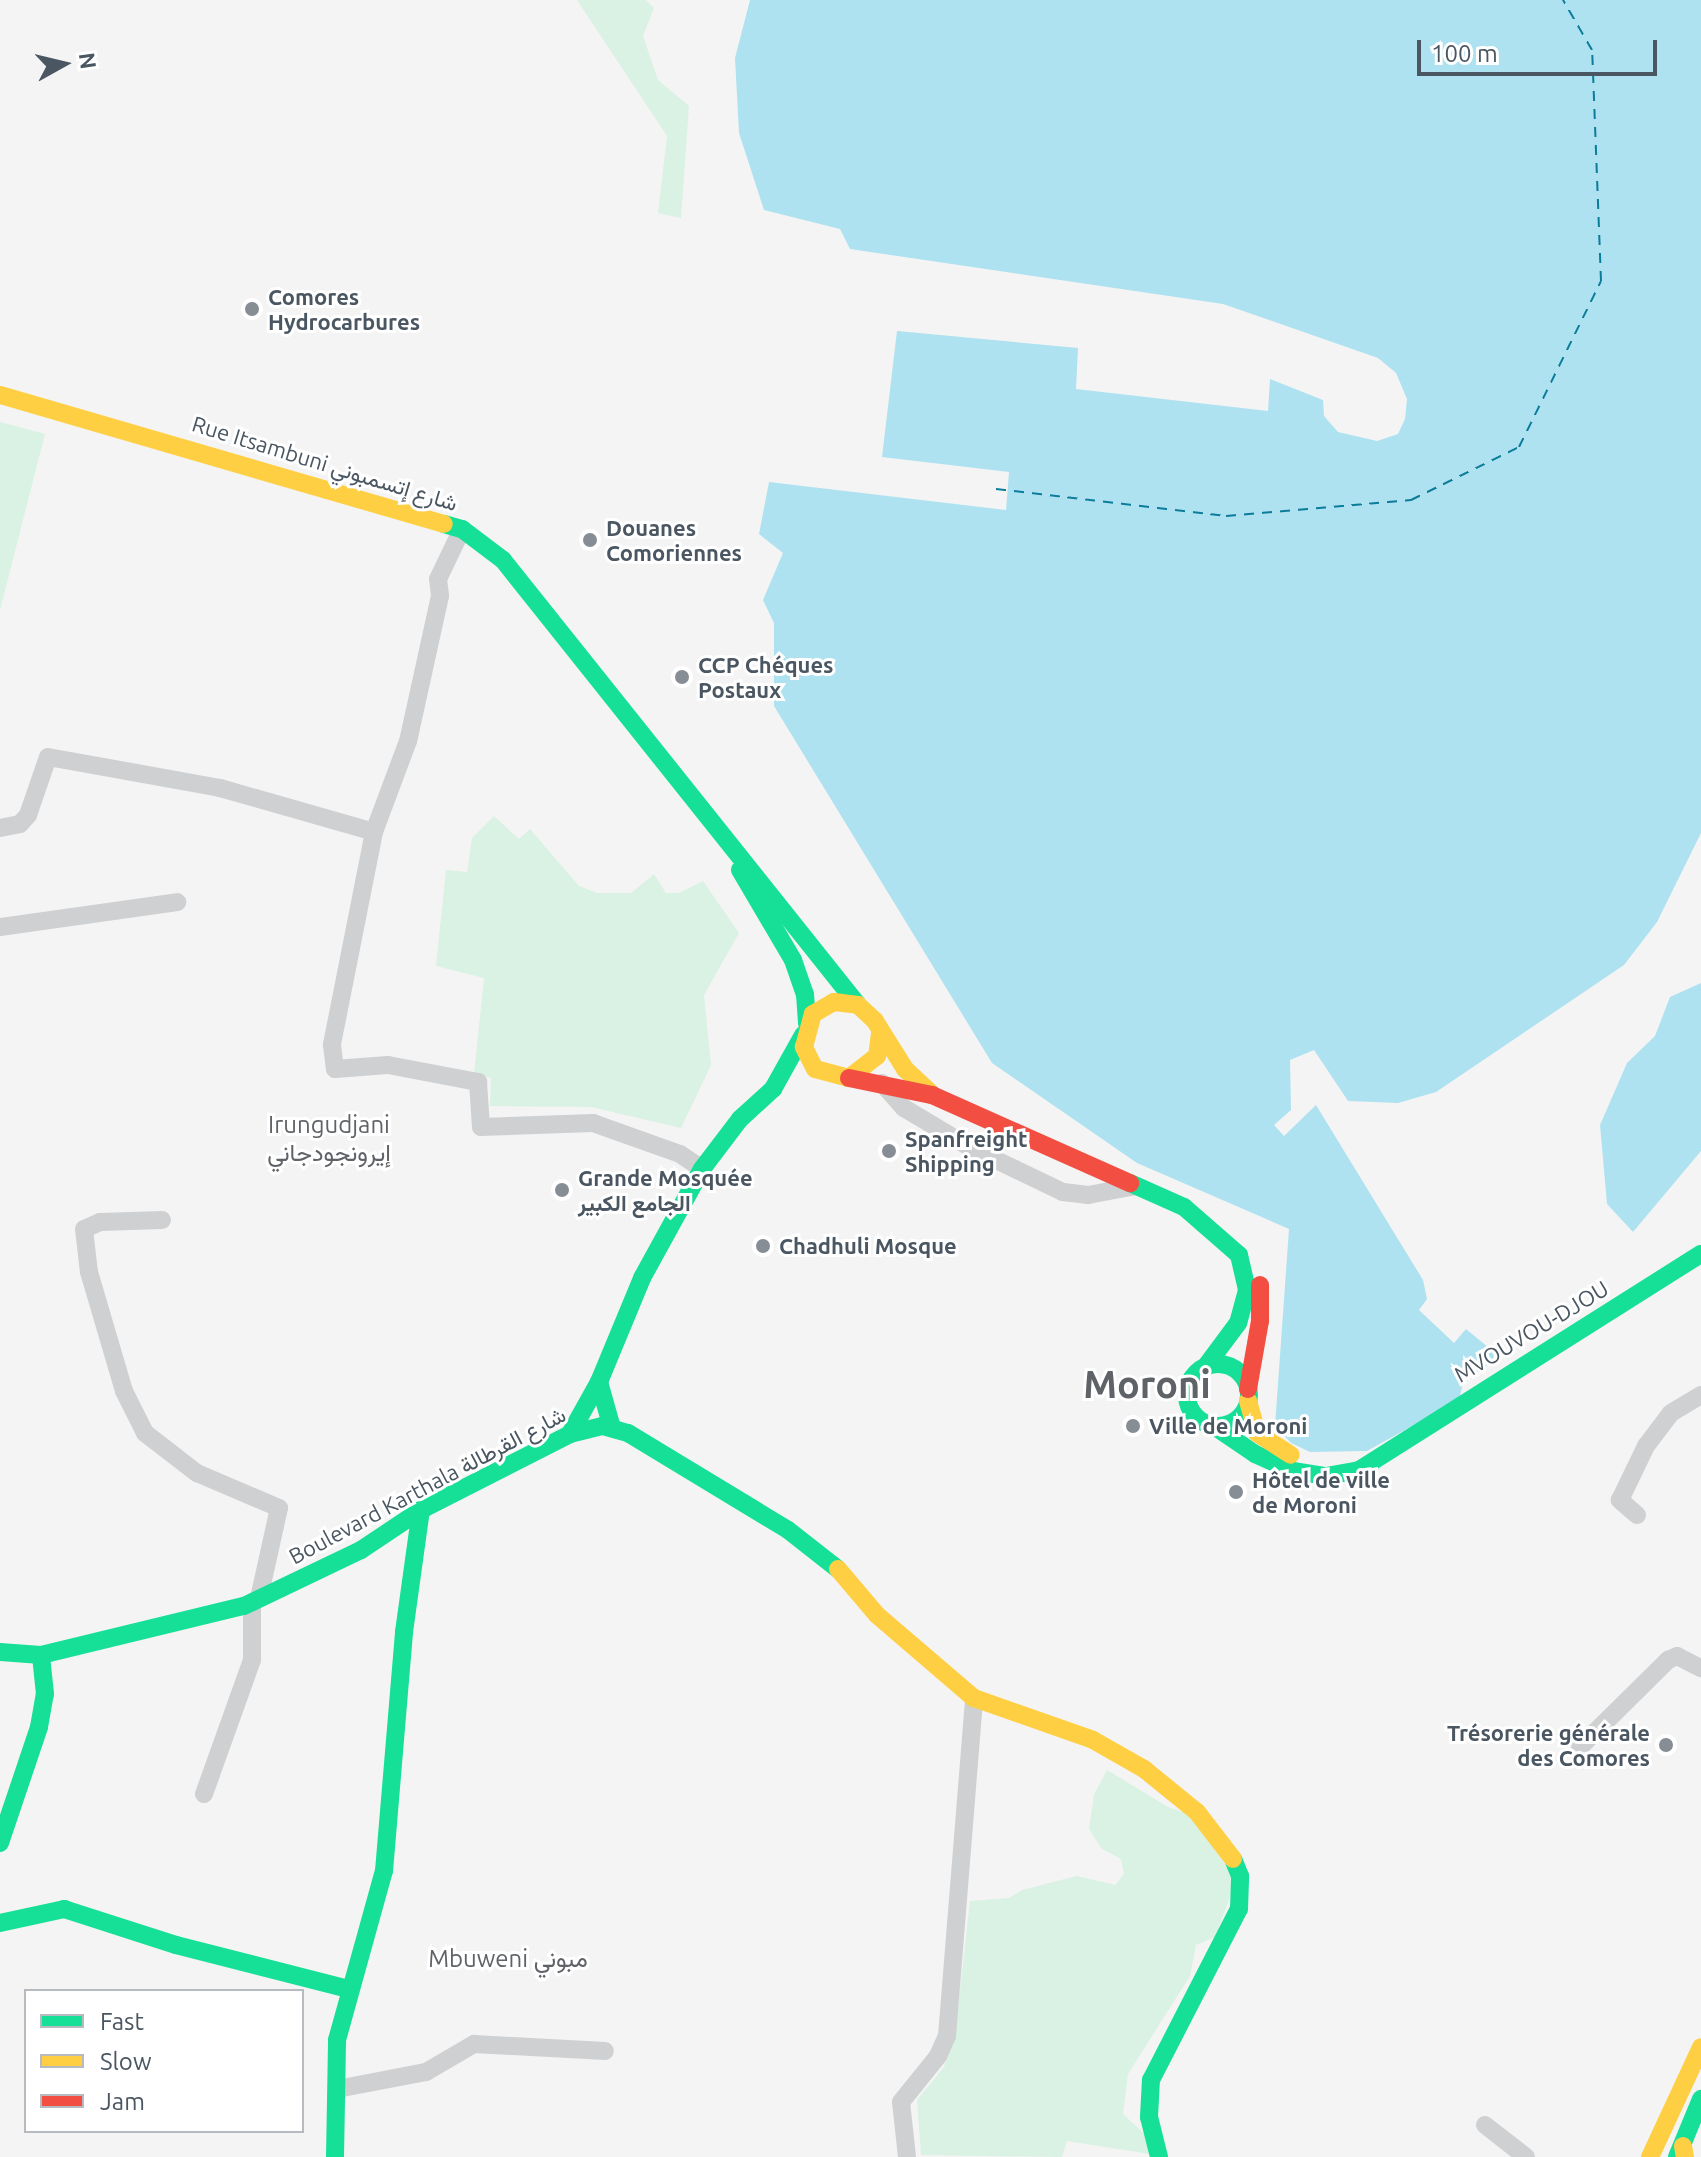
<!DOCTYPE html>
<meta charset="utf-8">
<style>
body{margin:0}
#map{position:relative;width:1701px;height:2157px;overflow:hidden;background:#f4f4f4;font-family:Ubuntu,Vazirmatn,sans-serif}
div>[style]{position:absolute}
.green>*{inset:0;background:#d9f2e3}
.water>*{inset:0;background:#aee2f0}
.ferry>*{height:2px;margin-top:-1px;transform-origin:0;background:repeating-linear-gradient(90deg,#0c7c9b 0 10px,transparent 0 18px)}
.street>*{height:18px;margin:-9px;padding:0 9px;transform-origin:9px;border-radius:9px;background:#ced0d2}
.fast>*{height:18px;margin:-9px;padding:0 9px;transform-origin:9px;border-radius:9px;background:#16e098}
.fast>.ring{margin:-9px;padding:0;box-sizing:content-box;background:none;border:18px solid #16e098;border-radius:50%}
.slow>*{height:18px;margin:-9px;padding:0 9px;transform-origin:9px;border-radius:9px;background:#ffcf43}
.jam>*{height:18px;margin:-9px;padding:0 9px;transform-origin:9px;border-radius:9px;background:#f24e42}
.dots>*{width:22px;height:22px;translate:-50% -50%;box-sizing:border-box;border:4px solid #fff;border-radius:50%}
span{translate:-50% -50%;white-space:nowrap;text-align:center;line-height:1.15;-webkit-text-stroke:6px #fff;paint-order:stroke}
.poi-label{font-size:22px;color:#4a5661;font-weight:700}
.left{translate:0 -50%;text-align:left}
.right{translate:-100% -50%;text-align:right}
.street-label{font-size:22px;color:#4a5661}
.neighbourhood-label{font-size:24px;color:#5f6368}
.town-label{font-size:38px;color:#5f6368;font-weight:700}
.legend{position:absolute;left:24px;top:1989px;width:280px;height:144px;box-sizing:border-box;background:#fff;border:2px solid #b7bbc0;margin:0;padding:10px 14px;list-style:none;font-size:24px;color:#4a5661}
.legend li{display:flex;align-items:center;gap:16px;height:40px}
.legend b{width:40px;border:2px solid #b7bbc0}
.north{position:absolute;left:24px;top:24px;width:80px;height:80px;-webkit-text-stroke:6px #fff;paint-order:stroke;rotate:82deg;font-size:22px;font-weight:700;line-height:32px;text-align:center;color:#4a5661}
.north::after{content:'';display:block;margin:auto;width:28px;height:36px;background:#4a5661;clip-path:polygon(50% 0,100% 100%,50% 72%,0 100%)}
.scale{position:absolute;left:1417px;top:40px;width:240px;height:36px;box-sizing:border-box;border:4px solid #4a5661;border-top:0;padding-left:10px;font-size:24px;line-height:28px;white-space:nowrap;color:#4a5661;-webkit-text-stroke:6px #fff;paint-order:stroke}
</style>
<div id="map">
<div class="green">
<i style="clip-path:polygon(577px 0,646px 0,654px 8px,643px 36px,658px 80px,689px 106px,681px 218px,658px 213px,667px 136px)"></i>
<i style="clip-path:polygon(0 422px,45px 434px,0 610px)"></i>
<i style="clip-path:polygon(494px 816px,519px 839px,530px 829px,579px 886px,597px 893px,631px 893px,654px 874px,666px 893px,679px 893px,703px 881px,739px 933px,704px 995px,711px 1065px,681px 1128px,591px 1107px,490px 1106px,491px 1078px,474px 1074px,484px 978px,436px 966px,446px 870px,467px 872px,472px 838px)"></i>
<i style="clip-path:polygon(1107px 1770px,1168px 1807px,1192px 1815px,1236px 1881px,1215px 1937px,1196px 1945px,1190px 1976px,1128px 2074px,1123px 2114px,1151px 2140px,1150px 2154px,1067px 2141px,1062px 2157px,921px 2155px,917px 2100px,944px 2067px,956px 2026px,970px 1901px,1009px 1898px,1022px 1890px,1077px 1876px,1115px 1885px,1124px 1874px,1121px 1859px,1102px 1849px,1089px 1829px,1094px 1795px)"></i>
</div>
<div class="water">
<i style="clip-path:polygon(750px 0,1701px 0,1701px 833px,1657px 922px,1624px 965px,1436px 1092px,1398px 1103px,1348px 1101px,1314px 1050px,1290px 1060px,1291px 1110px,1274px 1125px,1284px 1136px,1316px 1105px,1423px 1280px,1427px 1299px,1419px 1310px,1454px 1343px,1466px 1329px,1494px 1352px,1493px 1361px,1463px 1383px,1459px 1400px,1367px 1451px,1310px 1452px,1291px 1443px,1275px 1426px,1289px 1229px,1137px 1163px,992px 1063px,774px 706px,774px 623px,763px 600px,783px 553px,759px 534px,769px 482px,1006px 510px,1009px 472px,882px 457px,897px 331px,1078px 348px,1076px 389px,1268px 411px,1270px 379px,1323px 400px,1324px 416px,1338px 432px,1377px 441px,1398px 434px,1405px 419px,1407px 399px,1396px 373px,1378px 358px,1223px 304px,850px 249px,840px 229px,764px 210px,739px 133px,735px 58px)"></i>
<i style="clip-path:polygon(1701px 983px,1701px 1151px,1633px 1232px,1607px 1204px,1600px 1125px,1627px 1063px,1655px 1036px,1670px 997px)"></i>
</div>
<div class="ferry">
<i style="left:996px;top:489px;width:232px;rotate:6.7deg"></i>
<i style="left:1226px;top:516px;width:186px;rotate:-4.9deg"></i>
<i style="left:1411px;top:500px;width:120px;rotate:-26.1deg"></i>
<i style="left:1519px;top:447px;width:185px;rotate:-63.7deg"></i>
<i style="left:1601px;top:281px;width:231px;rotate:-92.2deg"></i>
<i style="left:1592px;top:50px;width:58px;rotate:-120.1deg"></i>
</div>
<div class="street">
<i style="left:462px;top:529px;width:55px;rotate:115.6deg"></i>
<i style="left:438px;top:579px;width:17px;rotate:83deg"></i>
<i style="left:440px;top:596px;width:148px;rotate:102.4deg"></i>
<i style="left:408px;top:741px;width:97px;rotate:110.5deg"></i>
<i style="left:374px;top:832px;width:217px;rotate:101.2deg"></i>
<i style="left:332px;top:1045px;width:24px;rotate:83deg"></i>
<i style="left:335px;top:1069px;width:53px;rotate:-4.3deg"></i>
<i style="left:388px;top:1065px;width:92px;rotate:10.7deg"></i>
<i style="left:478px;top:1082px;width:45px;rotate:86.2deg"></i>
<i style="left:481px;top:1127px;width:112px;rotate:-2deg"></i>
<i style="left:593px;top:1123px;width:92px;rotate:19.6deg"></i>
<i style="left:680px;top:1154px;width:27px;rotate:34deg"></i>
<i style="left:0;top:828px;width:20px;rotate:-11deg"></i>
<i style="left:20px;top:824px;width:12px;rotate:-48deg"></i>
<i style="left:28px;top:815px;width:61px;rotate:-71deg"></i>
<i style="left:48px;top:757px;width:175px;rotate:10.2deg"></i>
<i style="left:220px;top:788px;width:160px;rotate:15.9deg"></i>
<i style="left:0;top:927px;width:179px;rotate:-8deg"></i>
<i style="left:882px;top:1083px;width:33px;rotate:49deg"></i>
<i style="left:904px;top:1108px;width:78px;rotate:30.8deg"></i>
<i style="left:971px;top:1148px;width:102px;rotate:25.6deg"></i>
<i style="left:1063px;top:1192px;width:25px;rotate:7deg"></i>
<i style="left:1088px;top:1195px;width:49px;rotate:-10.6deg"></i>
<i style="left:162px;top:1220px;width:62px;rotate:178.2deg"></i>
<i style="left:100px;top:1222px;width:17px;rotate:156deg"></i>
<i style="left:84px;top:1229px;width:43px;rotate:83.4deg"></i>
<i style="left:89px;top:1272px;width:124px;rotate:73.6deg"></i>
<i style="left:124px;top:1391px;width:47px;rotate:63.4deg"></i>
<i style="left:145px;top:1433px;width:66px;rotate:37.6deg"></i>
<i style="left:197px;top:1473px;width:89px;rotate:23.1deg"></i>
<i style="left:279px;top:1508px;width:92px;rotate:102.5deg"></i>
<i style="left:1637px;top:1515px;width:23px;rotate:-139deg"></i>
<i style="left:1620px;top:1500px;width:60px;rotate:-64.3deg"></i>
<i style="left:1646px;top:1446px;width:41px;rotate:-52.9deg"></i>
<i style="left:1671px;top:1413px;width:35px;rotate:-31deg"></i>
<i style="left:1580px;top:1747px;width:124px;rotate:-44.7deg"></i>
<i style="left:1668px;top:1660px;width:10px;rotate:-24deg"></i>
<i style="left:1677px;top:1656px;width:27px;rotate:27deg"></i>
<i style="left:204px;top:1794px;width:142px;rotate:-70.3deg"></i>
<i style="left:252px;top:1660px;width:58px;rotate:-90deg"></i>
<i style="left:337px;top:2089px;width:91px;rotate:-10.8deg"></i>
<i style="left:426px;top:2072px;width:56px;rotate:-30.3deg"></i>
<i style="left:474px;top:2044px;width:131px;rotate:3.1deg"></i>
<i style="left:1485px;top:2125px;width:52px;rotate:38deg"></i>
<i style="left:907px;top:2157px;width:55px;rotate:-96.2deg"></i>
<i style="left:901px;top:2102px;width:59px;rotate:-51.2deg"></i>
<i style="left:938px;top:2056px;width:22px;rotate:-66deg"></i>
<i style="left:947px;top:2036px;width:339px;rotate:-85.4deg"></i>
</div>
<div class="fast">
<i style="left:444px;top:524px;width:19px;rotate:16deg"></i>
<i style="left:462px;top:529px;width:51px;rotate:37.1deg"></i>
<i style="left:503px;top:560px;width:569px;rotate:51.42deg"></i>
<i style="left:740px;top:870px;width:104px;rotate:59.5deg"></i>
<i style="left:793px;top:960px;width:36px;rotate:71deg"></i>
<i style="left:805px;top:994px;width:30px;rotate:86deg"></i>
<i style="left:1130px;top:1183px;width:59px;rotate:24deg"></i>
<i style="left:1184px;top:1207px;width:73px;rotate:41.1deg"></i>
<i style="left:1239px;top:1255px;width:36px;rotate:77deg"></i>
<i style="left:1247px;top:1290px;width:34px;rotate:105deg"></i>
<i style="left:1238px;top:1323px;width:54px;rotate:126.7deg"></i>
<i class="ring" style="left:1187px;top:1364px;width:44px;height:44px"></i>
<i style="left:599px;top:1382px;width:48px;rotate:74.2deg"></i>
<i style="left:1214px;top:1426px;width:50px;rotate:34.3deg"></i>
<i style="left:1255px;top:1454px;width:42px;rotate:24.1deg"></i>
<i style="left:1293px;top:1471px;width:33px;rotate:9deg"></i>
<i style="left:1326px;top:1476px;width:34px;rotate:-10deg"></i>
<i style="left:1359px;top:1470px;width:404px;rotate:-32.3deg"></i>
<i style="left:570px;top:1434px;width:60px;rotate:-60.9deg"></i>
<i style="left:599px;top:1382px;width:113px;rotate:-67.5deg"></i>
<i style="left:642px;top:1278px;width:124px;rotate:-61.2deg"></i>
<i style="left:702px;top:1169px;width:63px;rotate:-52.8deg"></i>
<i style="left:740px;top:1119px;width:45px;rotate:-42.3deg"></i>
<i style="left:773px;top:1089px;width:62px;rotate:-60.9deg"></i>
<i style="left:0;top:1652px;width:41px;rotate:4.2deg"></i>
<i style="left:41px;top:1655px;width:209px;rotate:-13.6deg"></i>
<i style="left:244px;top:1606px;width:130px;rotate:-25.6deg"></i>
<i style="left:361px;top:1550px;width:72px;rotate:-33.7deg"></i>
<i style="left:421px;top:1510px;width:167px;rotate:-27deg"></i>
<i style="left:570px;top:1434px;width:34px;rotate:-14deg"></i>
<i style="left:603px;top:1426px;width:26px;rotate:16deg"></i>
<i style="left:628px;top:1433px;width:187px;rotate:31.2deg"></i>
<i style="left:788px;top:1530px;width:63px;rotate:38deg"></i>
<i style="left:0;top:1843px;width:122px;rotate:-71.4deg"></i>
<i style="left:39px;top:1727px;width:34px;rotate:-80deg"></i>
<i style="left:45px;top:1694px;width:39px;rotate:-96deg"></i>
<i style="left:0;top:1923px;width:66px;rotate:-12.3deg"></i>
<i style="left:64px;top:1909px;width:118px;rotate:17.8deg"></i>
<i style="left:176px;top:1945px;width:178px;rotate:14.3deg"></i>
<i style="left:335px;top:2157px;width:117px;rotate:-89deg"></i>
<i style="left:337px;top:2040px;width:175px;rotate:-74.5deg"></i>
<i style="left:384px;top:1871px;width:240px;rotate:-85.2deg"></i>
<i style="left:404px;top:1632px;width:123px;rotate:-82.1deg"></i>
<i style="left:1159px;top:2157px;width:41px;rotate:-104deg"></i>
<i style="left:1149px;top:2117px;width:37px;rotate:-87deg"></i>
<i style="left:1151px;top:2080px;width:192px;rotate:-62.8deg"></i>
<i style="left:1239px;top:1909px;width:33px;rotate:-88deg"></i>
<i style="left:1240px;top:1876px;width:18px;rotate:-112deg"></i>
<i style="left:1677px;top:2157px;width:63px;rotate:-67.5deg"></i>
</div>
<div class="slow">
<i style="left:0;top:395px;width:462px;rotate:16.2deg"></i>
<i style="left:880px;top:1033px;width:23px;rotate:97deg"></i>
<i style="left:877px;top:1056px;width:36px;rotate:142deg"></i>
<i style="left:849px;top:1078px;width:35px;rotate:-165deg"></i>
<i style="left:815px;top:1069px;width:25px;rotate:-117deg"></i>
<i style="left:804px;top:1047px;width:34px;rotate:-75deg"></i>
<i style="left:813px;top:1014px;width:24px;rotate:-30deg"></i>
<i style="left:834px;top:1002px;width:24px;rotate:7deg"></i>
<i style="left:858px;top:1005px;width:23px;rotate:43deg"></i>
<i style="left:875px;top:1021px;width:57px;rotate:58deg"></i>
<i style="left:905px;top:1069px;width:35px;rotate:43deg"></i>
<i style="left:1248px;top:1401px;width:33px;rotate:74deg"></i>
<i style="left:1257px;top:1433px;width:40px;rotate:32.9deg"></i>
<i style="left:838px;top:1569px;width:60px;rotate:49.7deg"></i>
<i style="left:877px;top:1615px;width:128px;rotate:40.6deg"></i>
<i style="left:974px;top:1698px;width:126px;rotate:19.4deg"></i>
<i style="left:1093px;top:1740px;width:59px;rotate:29.6deg"></i>
<i style="left:1144px;top:1769px;width:68px;rotate:39.1deg"></i>
<i style="left:1197px;top:1812px;width:59px;rotate:52.5deg"></i>
<i style="left:1683px;top:2146px;width:11px;rotate:80deg"></i>
<i style="left:1650px;top:2157px;width:121px;rotate:-65.1deg"></i>
</div>
<div class="jam">
<i style="left:849px;top:1078px;width:85px;rotate:11.6deg"></i>
<i style="left:932px;top:1095px;width:217px;rotate:24deg"></i>
<i style="left:1248px;top:1389px;width:69px;rotate:-80deg"></i>
<i style="left:1260px;top:1321px;width:36px;rotate:-90deg"></i>
</div>
<div class="dots">
<i style="left:252px;top:309px;background:#868d94"></i>
<i style="left:590px;top:540px;background:#868d94"></i>
<i style="left:682px;top:677px;background:#868d94"></i>
<i style="left:889px;top:1151px;background:#868d94"></i>
<i style="left:562px;top:1190px;background:#868d94"></i>
<i style="left:763px;top:1246px;background:#868d94"></i>
<i style="left:1133px;top:1426px;background:#868d94"></i>
<i style="left:1236px;top:1492px;background:#868d94"></i>
<i style="left:1666px;top:1745px;background:#868d94"></i>
</div>
<div class="poi-label">
<span class="left" style="left:268px;top:309px">Comores<br>Hydrocarbures</span>
<span class="left" style="left:606px;top:540px">Douanes<br>Comoriennes</span>
<span class="left" style="left:698px;top:677px">CCP Chéques<br>Postaux</span>
<span class="left" style="left:905px;top:1151px">Spanfreight<br>Shipping</span>
<span class="left" style="left:578px;top:1190px">Grande Mosquée<br>الجامع الكبير</span>
<span class="left" style="left:779px;top:1246px">Chadhuli Mosque</span>
<span class="left" style="left:1149px;top:1426px">Ville de Moroni</span>
<span class="left" style="left:1252px;top:1492px">Hôtel de ville<br>de Moroni</span>
<span class="right" style="left:1650px;top:1745px">Trésorerie générale<br>des Comores</span>
</div>
<div class="street-label">
<span style="left:325px;top:463px;rotate:17deg">Rue Itsambuni شارع إتسمبوني</span>
<span style="left:1531px;top:1331px;rotate:-31deg">MVOUVOU-DJOU</span>
<span style="left:427px;top:1485px;rotate:-28deg">Boulevard Karthala شارع القرطالة</span>
</div>
<div class="neighbourhood-label">
<span style="left:329px;top:1139px">Irungudjani<br>إيرونجودجاني</span>
<span style="left:508px;top:1959px">Mbuweni مبوني</span>
</div>
<div class="town-label">
<span style="left:1147px;top:1385px">Moroni</span>
</div>
<ul class="legend">
<li><b style="height:10px;background:#16e098"></b>Fast</li>
<li><b style="height:10px;background:#ffcf43"></b>Slow</li>
<li><b style="height:10px;background:#f24e42"></b>Jam</li>
</ul>
<div class="north">N</div>
<div class="scale">100 m</div>
</div>
